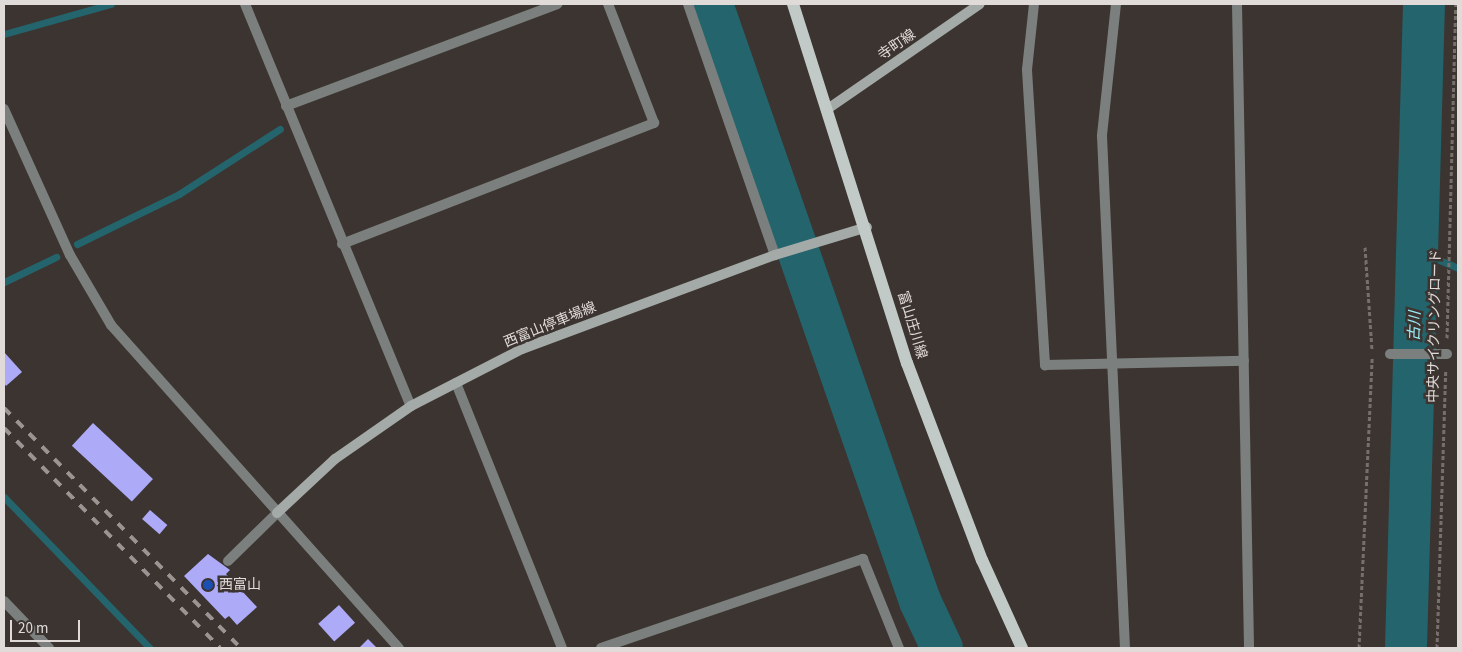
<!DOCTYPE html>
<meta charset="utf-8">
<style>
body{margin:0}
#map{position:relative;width:1462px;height:652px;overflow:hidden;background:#3c3430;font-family:"Source Sans 3","Noto Sans JP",sans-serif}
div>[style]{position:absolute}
.stream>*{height:7px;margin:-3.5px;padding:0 3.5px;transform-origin:3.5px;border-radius:3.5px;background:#24646c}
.river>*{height:42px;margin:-21px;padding:0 21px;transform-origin:21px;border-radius:21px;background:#24646c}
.building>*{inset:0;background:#adabf8;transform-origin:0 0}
.path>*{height:3px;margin-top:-1.5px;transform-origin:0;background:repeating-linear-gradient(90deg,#766f6c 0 4px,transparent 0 6.5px)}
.lane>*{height:10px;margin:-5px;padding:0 5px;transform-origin:5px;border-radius:5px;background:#7b807e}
.street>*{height:10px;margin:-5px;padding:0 5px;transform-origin:5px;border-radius:5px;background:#7b807e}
.secondary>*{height:10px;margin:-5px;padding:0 5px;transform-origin:5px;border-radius:5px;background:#a3aaa7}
.primary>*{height:12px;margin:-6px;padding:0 6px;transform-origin:6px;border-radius:6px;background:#c1cac7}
.rail>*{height:4px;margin-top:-2px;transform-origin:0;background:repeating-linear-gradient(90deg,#9b9492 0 9px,transparent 0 18px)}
.dots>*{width:14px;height:14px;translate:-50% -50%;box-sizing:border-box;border:2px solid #3c3430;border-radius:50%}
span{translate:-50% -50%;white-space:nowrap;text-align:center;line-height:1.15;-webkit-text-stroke:5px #3c3430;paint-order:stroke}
.street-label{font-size:14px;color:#e0dbd9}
.poi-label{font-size:14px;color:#e0dbd9}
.left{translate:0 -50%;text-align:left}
.water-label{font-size:15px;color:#9aeffa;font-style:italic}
.frame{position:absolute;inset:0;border:5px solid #e0dbd9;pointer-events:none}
.scale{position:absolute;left:10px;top:620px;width:70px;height:22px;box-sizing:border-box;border:2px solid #e0dbd9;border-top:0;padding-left:6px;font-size:15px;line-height:18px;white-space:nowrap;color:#e0dbd9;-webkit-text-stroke:4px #3c3430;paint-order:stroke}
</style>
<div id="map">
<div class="stream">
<i style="left:4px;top:34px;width:111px;rotate:-15.7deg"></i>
<i style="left:77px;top:244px;width:114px;rotate:-26.1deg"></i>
<i style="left:179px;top:194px;width:120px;rotate:-32.8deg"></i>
<i style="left:1418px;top:251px;width:43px;rotate:23deg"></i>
<i style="left:4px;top:282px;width:58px;rotate:-25.7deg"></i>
<i style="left:4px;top:497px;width:210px;rotate:46deg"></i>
</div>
<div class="river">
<i style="left:712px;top:4px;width:632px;rotate:70.79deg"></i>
<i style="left:920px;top:601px;width:52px;rotate:64.9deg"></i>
<i style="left:1406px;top:648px;width:644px;rotate:-88.4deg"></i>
</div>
<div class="building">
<i style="clip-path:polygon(4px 352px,22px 372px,6px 386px,4px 383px)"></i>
<i style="left:93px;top:423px;width:82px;height:31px;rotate:43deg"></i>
<i style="left:150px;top:510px;width:23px;height:12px;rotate:41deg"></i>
<i style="clip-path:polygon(208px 554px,230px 570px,226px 574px,257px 607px,237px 625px,229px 616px,225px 619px,184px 576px)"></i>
<i style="left:339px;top:605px;width:24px;height:28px;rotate:48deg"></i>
<i style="clip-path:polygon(368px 639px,377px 648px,359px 648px)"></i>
</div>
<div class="path">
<i style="left:1365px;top:247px;width:103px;rotate:86.1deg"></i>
<i style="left:1447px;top:338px;width:334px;rotate:-88.5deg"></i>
<i style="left:1359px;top:648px;width:291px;rotate:-87.4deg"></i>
<i style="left:1437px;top:648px;width:279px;rotate:-88.2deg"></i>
</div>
<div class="lane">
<i style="left:228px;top:561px;width:69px;rotate:-44.4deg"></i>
</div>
<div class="street">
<i style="left:245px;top:4px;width:435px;rotate:67.6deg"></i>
<i style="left:688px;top:4px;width:266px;rotate:70.9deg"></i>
<i style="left:1034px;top:4px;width:66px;rotate:96.1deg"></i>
<i style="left:1027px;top:70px;width:296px;rotate:86.5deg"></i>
<i style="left:1045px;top:365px;width:199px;rotate:-1.2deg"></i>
<i style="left:1116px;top:4px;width:133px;rotate:96.1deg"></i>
<i style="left:1102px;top:136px;width:513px;rotate:87.43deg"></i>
<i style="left:1237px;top:4px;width:644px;rotate:88.93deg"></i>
<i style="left:286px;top:106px;width:290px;rotate:-20.6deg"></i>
<i style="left:4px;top:109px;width:160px;rotate:65.7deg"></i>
<i style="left:70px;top:255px;width:81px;rotate:59.6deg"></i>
<i style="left:111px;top:325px;width:433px;rotate:48.3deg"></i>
<i style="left:342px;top:244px;width:335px;rotate:-21.2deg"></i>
<i style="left:654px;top:123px;width:128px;rotate:-111.1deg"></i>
<i style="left:1390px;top:354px;width:57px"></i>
<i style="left:456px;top:383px;width:285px;rotate:68.2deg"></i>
<i style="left:4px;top:601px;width:65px;rotate:46.2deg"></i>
<i style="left:601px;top:648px;width:277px;rotate:-18.8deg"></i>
<i style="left:863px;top:559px;width:96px;rotate:68deg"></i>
</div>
<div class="secondary">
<i style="left:829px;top:108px;width:183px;rotate:-34.6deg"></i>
<i style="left:277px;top:513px;width:79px;rotate:-43deg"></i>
<i style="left:335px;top:459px;width:93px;rotate:-34.9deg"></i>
<i style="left:411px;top:406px;width:125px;rotate:-27.2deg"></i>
<i style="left:522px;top:349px;width:270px;rotate:-20.4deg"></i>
<i style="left:775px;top:255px;width:96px;rotate:-16.9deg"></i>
</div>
<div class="primary">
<i style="left:793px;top:4px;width:377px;rotate:72.4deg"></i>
<i style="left:907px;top:363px;width:211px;rotate:69.2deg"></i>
<i style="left:982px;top:560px;width:97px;rotate:65.6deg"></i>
</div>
<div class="rail">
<i style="left:4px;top:408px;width:337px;rotate:45.4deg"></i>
<i style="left:4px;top:428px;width:308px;rotate:45.5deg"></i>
</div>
<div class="dots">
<i style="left:208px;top:585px;background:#1a4fb4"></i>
</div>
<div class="street-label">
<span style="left:897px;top:45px;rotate:-35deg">寺町線</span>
<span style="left:550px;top:325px;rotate:-22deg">西富山停車場線</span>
<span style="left:912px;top:325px;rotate:73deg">富山庄川線</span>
<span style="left:1435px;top:326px;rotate:-89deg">中央サイクリングロード</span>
</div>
<div class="poi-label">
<span class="left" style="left:219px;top:585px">西富山</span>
</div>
<div class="water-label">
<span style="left:1415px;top:326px;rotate:-88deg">古川</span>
</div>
<div class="frame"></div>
<div class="scale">20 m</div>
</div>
